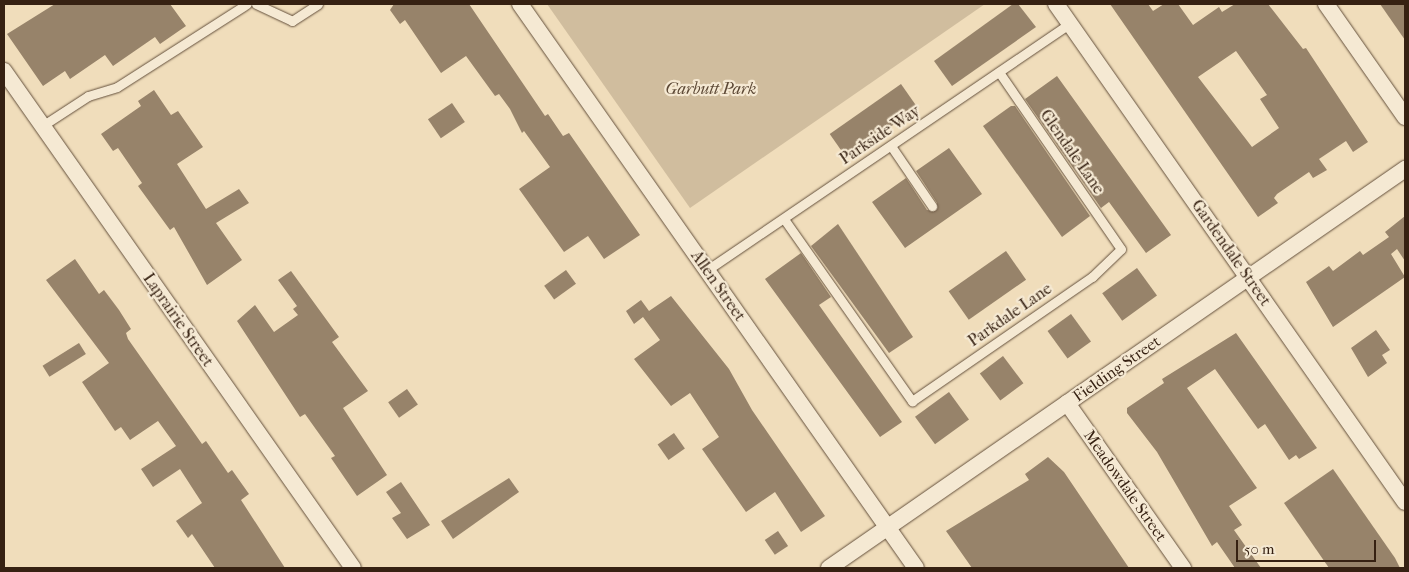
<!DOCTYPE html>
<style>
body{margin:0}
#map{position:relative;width:1409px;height:572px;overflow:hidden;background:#f0ddbb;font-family:"IM FELL French Canon",serif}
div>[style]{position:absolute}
.green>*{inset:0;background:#d0bd9e}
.building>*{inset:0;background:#97836a;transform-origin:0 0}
.roads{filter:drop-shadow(0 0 1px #64503c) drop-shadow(0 0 1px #64503c)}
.lane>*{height:9px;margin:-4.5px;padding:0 4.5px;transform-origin:4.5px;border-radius:4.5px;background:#f5e9d3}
.street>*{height:16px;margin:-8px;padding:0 8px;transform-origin:8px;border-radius:8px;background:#f5e9d3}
span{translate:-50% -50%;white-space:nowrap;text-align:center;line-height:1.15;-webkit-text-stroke:4.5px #f5e9d3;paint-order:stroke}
.park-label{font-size:16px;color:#5c4835;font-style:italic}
.street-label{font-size:16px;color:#362112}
.frame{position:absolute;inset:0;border:5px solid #362112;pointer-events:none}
.scale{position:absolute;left:1236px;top:540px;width:140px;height:22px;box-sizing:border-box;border:2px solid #362112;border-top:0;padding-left:6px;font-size:15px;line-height:18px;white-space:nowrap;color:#362112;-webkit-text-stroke:4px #f5e9d3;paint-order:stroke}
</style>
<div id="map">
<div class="green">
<i style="clip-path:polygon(547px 4px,985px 4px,690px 208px)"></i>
</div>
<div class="building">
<i style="clip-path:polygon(55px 4px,170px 4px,186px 26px,160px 44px,155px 37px,113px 66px,105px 55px,70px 79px,65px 71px,43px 86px,7px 34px)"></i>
<i style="clip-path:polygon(394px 4px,469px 4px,545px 116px,548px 114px,563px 136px,569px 133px,640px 235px,604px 259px,588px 236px,564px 252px,519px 189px,550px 167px,524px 131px,522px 133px,510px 109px,499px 94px,495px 96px,466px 56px,441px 73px,405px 20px,400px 24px,390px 10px)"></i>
<i style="clip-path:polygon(1013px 4px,1018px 4px,1036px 27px,952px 86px,934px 61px)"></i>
<i style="clip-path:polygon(evenodd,1110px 4px,1148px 4px,1153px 11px,1164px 4px,1178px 4px,1193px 25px,1219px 7px,1222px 12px,1235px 4px,1268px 4px,1303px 49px,1306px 48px,1368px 142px,1353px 152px,1346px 141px,1319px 159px,1327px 170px,1313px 178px,1309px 172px,1277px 194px,1274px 198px,1278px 203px,1258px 217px,1110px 4px,1236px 51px,1267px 95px,1260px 99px,1279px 128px,1252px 147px,1198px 77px,1236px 51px)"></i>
<i style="clip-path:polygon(1380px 4px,1405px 4px,1405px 40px)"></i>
<i style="clip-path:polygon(1057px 76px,1171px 235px,1146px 253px,1109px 202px,1101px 208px,1025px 99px)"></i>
<i style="left:901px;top:84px;width:29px;height:87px;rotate:55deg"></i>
<i style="clip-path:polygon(154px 90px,171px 115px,178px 111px,203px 147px,177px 164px,206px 209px,239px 189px,249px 203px,216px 223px,242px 260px,207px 285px,174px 227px,170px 230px,138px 186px,142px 183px,118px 148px,113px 151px,101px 134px,141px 106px,138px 101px)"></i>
<i style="left:452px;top:103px;width:23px;height:29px;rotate:56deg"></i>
<i style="clip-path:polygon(1011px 106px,1015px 106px,1090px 216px,1062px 237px,983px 126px)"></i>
<i style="clip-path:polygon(949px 148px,982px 194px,905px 248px,872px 202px,906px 178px,927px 210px,936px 211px,937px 203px,916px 171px)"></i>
<i style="clip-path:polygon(1405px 216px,1405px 261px,1397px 249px,1391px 254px,1405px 277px,1333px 327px,1306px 282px,1329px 266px,1333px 271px,1360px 251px,1363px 255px,1389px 237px,1385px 232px)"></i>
<i style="clip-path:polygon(838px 224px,913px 337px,889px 353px,811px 246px)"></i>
<i style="left:1006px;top:251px;width:35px;height:70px;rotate:55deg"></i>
<i style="clip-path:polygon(801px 253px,831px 297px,819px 305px,902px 422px,880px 437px,765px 279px)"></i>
<i style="clip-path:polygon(75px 259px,99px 294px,104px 290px,119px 310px,131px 329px,126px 333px,128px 339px,202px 444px,206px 441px,228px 473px,232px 470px,249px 494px,241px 500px,285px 568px,215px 568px,192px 534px,188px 538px,176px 521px,202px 503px,180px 469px,153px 487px,141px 469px,176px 446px,158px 421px,130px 440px,121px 427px,115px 431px,82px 382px,109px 363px,46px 280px)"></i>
<i style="left:1137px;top:268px;width:34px;height:43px;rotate:54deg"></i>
<i style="left:566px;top:270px;width:17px;height:27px;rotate:54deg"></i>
<i style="clip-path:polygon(291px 271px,339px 337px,332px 342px,368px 391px,343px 408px,387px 475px,357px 496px,331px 458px,335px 456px,305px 414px,300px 417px,237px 321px,255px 305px,274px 332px,298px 315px,293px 309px,297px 306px,278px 280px)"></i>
<i style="clip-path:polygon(671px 296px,729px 369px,752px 410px,825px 516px,801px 532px,775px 492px,746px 512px,702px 449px,719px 437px,690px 393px,671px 406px,634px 359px,660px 340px,643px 317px,634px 324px,626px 311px,641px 300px,649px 311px)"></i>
<i style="left:1071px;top:314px;width:34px;height:29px;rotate:54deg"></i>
<i style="clip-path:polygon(1376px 330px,1390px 350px,1382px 355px,1387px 363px,1368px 377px,1351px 348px)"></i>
<i style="clip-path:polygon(1236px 333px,1317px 448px,1299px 459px,1296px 455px,1289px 460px,1265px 424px,1258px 429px,1215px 369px,1187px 388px,1257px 488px,1229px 506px,1242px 525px,1234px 530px,1261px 568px,1235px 568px,1217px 542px,1212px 546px,1157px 452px,1127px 413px,1127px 408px,1164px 383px,1162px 379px)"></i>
<i style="left:79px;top:343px;width:13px;height:43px;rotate:58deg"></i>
<i style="left:1003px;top:356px;width:34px;height:29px;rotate:53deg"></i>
<i style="left:407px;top:389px;width:19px;height:23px;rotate:55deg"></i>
<i style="left:949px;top:392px;width:34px;height:42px;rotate:54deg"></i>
<i style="left:674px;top:433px;width:19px;height:20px;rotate:55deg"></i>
<i style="clip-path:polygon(1048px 457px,1064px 472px,1129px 568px,972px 568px,946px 531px,1029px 480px,1025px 474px)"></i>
<i style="clip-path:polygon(1333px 469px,1395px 558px,1400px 568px,1329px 568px,1284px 503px)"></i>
<i style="clip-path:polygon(509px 478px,519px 492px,453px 539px,441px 521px)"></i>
<i style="clip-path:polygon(401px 482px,430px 525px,407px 539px,392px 518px,401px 513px,386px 492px)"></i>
<i style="left:778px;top:531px;width:18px;height:16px;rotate:56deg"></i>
</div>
<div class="roads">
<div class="lane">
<i style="left:256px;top:4px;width:40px;rotate:25deg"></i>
<i style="left:292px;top:21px;width:31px;rotate:-33deg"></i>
<i style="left:42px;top:126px;width:55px;rotate:-33.1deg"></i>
<i style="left:88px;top:96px;width:30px;rotate:-17deg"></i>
<i style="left:117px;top:87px;width:154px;rotate:-32.6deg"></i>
<i style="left:891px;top:146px;width:73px;rotate:55.7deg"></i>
<i style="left:784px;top:219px;width:223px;rotate:54.9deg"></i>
<i style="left:912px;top:401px;width:219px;rotate:-34.6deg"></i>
<i style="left:1092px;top:277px;width:40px;rotate:-44deg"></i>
<i style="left:1121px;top:249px;width:215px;rotate:-124.6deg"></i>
<i style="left:707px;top:270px;width:439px;rotate:-34.2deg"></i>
</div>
<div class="street">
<i style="left:520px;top:4px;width:689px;rotate:54.93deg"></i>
<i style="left:1056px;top:4px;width:608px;rotate:54.98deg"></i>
<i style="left:1326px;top:4px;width:138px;rotate:55deg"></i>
<i style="left:4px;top:71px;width:607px;rotate:54.92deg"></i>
<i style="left:1067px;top:403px;width:202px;rotate:54.9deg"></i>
<i style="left:829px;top:568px;width:701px;rotate:-34.71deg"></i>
</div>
</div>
<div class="park-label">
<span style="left:711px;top:89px">Garbutt Park</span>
</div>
<div class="street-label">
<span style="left:880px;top:135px;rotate:-34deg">Parkside Way</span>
<span style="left:1072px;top:152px;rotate:55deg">Glendale Lane</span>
<span style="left:1231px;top:253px;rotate:55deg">Gardendale Street</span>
<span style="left:718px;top:286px;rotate:55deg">Allen Street</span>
<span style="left:1010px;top:315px;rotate:-35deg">Parkdale Lane</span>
<span style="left:178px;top:320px;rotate:55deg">Laprairie Street</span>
<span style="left:1117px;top:369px;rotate:-35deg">Fielding Street</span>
<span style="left:1125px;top:486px;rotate:55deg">Meadowdale Street</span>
</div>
<div class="frame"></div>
<div class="scale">50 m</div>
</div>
